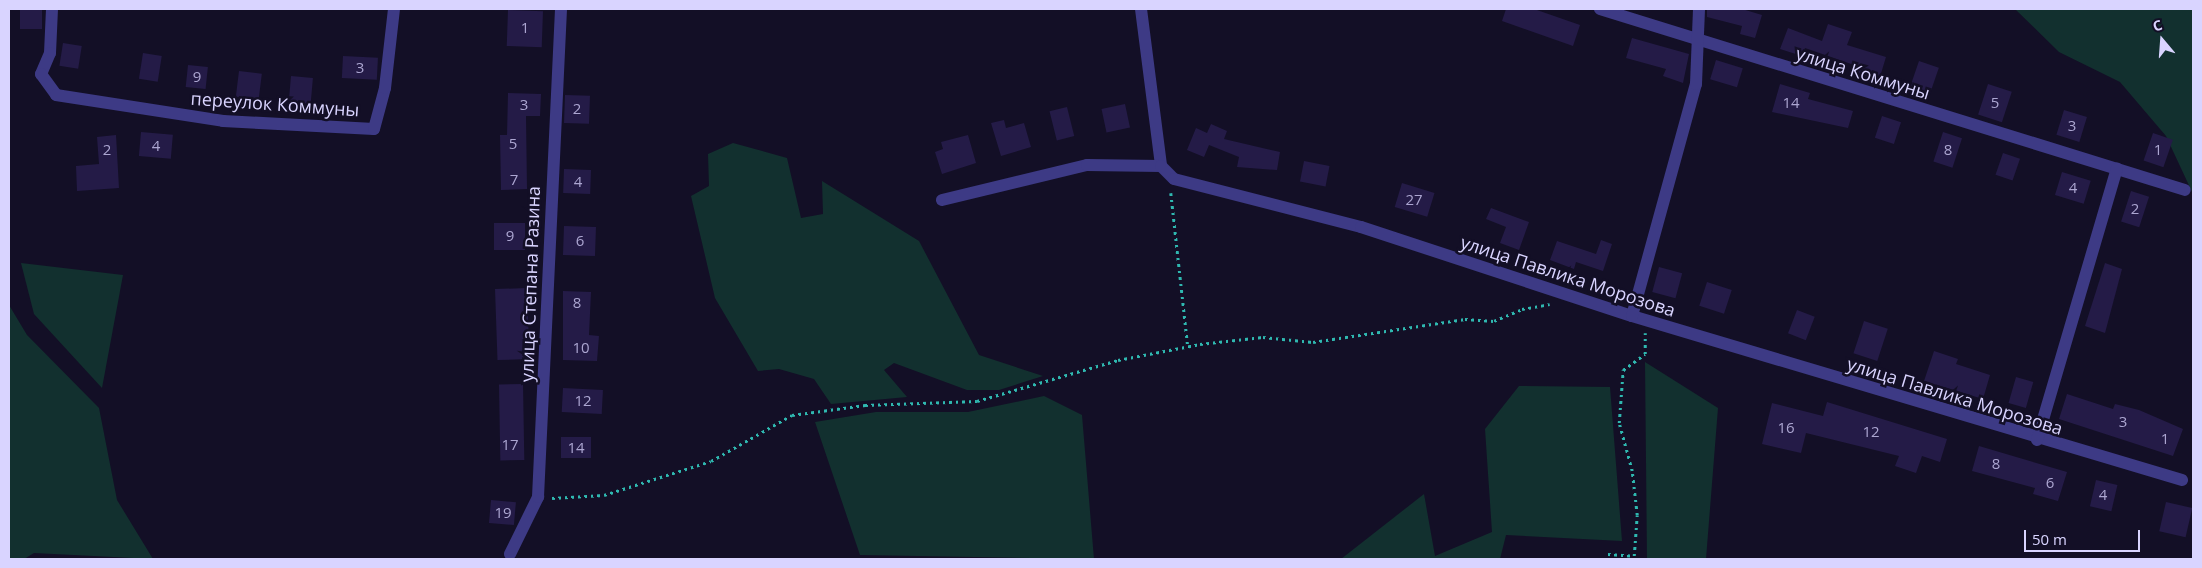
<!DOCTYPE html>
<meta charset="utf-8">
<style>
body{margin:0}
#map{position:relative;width:2202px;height:568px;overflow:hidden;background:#130f26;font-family:"Open Sans",sans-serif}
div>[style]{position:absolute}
.green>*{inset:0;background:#12302f}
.building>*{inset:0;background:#241b47;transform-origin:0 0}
.path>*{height:2.5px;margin-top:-1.25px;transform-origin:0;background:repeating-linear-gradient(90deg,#2fb8b0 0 2.5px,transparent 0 6.5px)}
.minor>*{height:12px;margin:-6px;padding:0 6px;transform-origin:6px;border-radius:6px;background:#3d3a85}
span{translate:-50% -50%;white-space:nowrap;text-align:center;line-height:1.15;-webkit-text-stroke:5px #130f26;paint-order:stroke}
.number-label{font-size:15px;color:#aca6d1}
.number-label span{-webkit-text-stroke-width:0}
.street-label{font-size:18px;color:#d9d4ff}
.frame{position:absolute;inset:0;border:10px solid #d9d4ff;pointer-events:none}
.north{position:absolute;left:2137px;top:15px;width:50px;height:50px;-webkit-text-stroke:4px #130f26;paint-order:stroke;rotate:342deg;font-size:14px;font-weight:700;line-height:20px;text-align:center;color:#d9d4ff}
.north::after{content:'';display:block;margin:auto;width:18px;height:22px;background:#d9d4ff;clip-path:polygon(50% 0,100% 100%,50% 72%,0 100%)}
.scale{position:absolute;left:2024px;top:530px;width:116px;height:22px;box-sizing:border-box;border:2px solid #d9d4ff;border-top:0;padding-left:6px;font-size:15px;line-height:18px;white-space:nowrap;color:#d9d4ff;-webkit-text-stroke:4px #130f26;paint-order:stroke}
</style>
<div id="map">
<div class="green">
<i style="clip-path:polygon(2015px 9px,2193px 9px,2193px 194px,2166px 136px,2120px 82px,2059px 52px)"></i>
<i style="clip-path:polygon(733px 143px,787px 158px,801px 218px,823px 214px,822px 181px,919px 241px,979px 355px,1043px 376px,999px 390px,967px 390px,894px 363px,884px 370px,907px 397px,831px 404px,814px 379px,779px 369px,758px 371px,715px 298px,691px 196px,709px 186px,708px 154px)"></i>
<i style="clip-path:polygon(21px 263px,123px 275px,102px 388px,34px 314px)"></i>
<i style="clip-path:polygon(9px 305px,27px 335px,99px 408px,117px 500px,153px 559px,34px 553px,24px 559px,9px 559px)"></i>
<i style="clip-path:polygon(1645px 362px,1718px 408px,1706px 559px,1647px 559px)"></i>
<i style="clip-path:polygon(1519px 386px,1610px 387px,1622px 541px,1506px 535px,1500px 559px,1341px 559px,1424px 494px,1435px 556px,1492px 532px,1485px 429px)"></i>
<i style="clip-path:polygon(1044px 396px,1082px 415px,1094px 559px,860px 555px,815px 422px,876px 412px,968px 412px)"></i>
</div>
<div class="building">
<i style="left:20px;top:9px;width:22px;height:20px"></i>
<i style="clip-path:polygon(1506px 9px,1534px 9px,1580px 25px,1573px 46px,1502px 21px)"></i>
<i style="clip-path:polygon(1707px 9px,1742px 9px,1762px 15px,1755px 38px,1740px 34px,1742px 26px,1707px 17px)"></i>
<i style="left:508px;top:10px;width:35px;height:36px;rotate:2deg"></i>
<i style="clip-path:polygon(1828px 24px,1852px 32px,1847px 45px,1886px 57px,1879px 80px,1855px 73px,1857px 66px,1805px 48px,1802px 56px,1780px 49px,1788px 28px,1822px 41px)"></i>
<i style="clip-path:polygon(1632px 38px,1689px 54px,1683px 83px,1663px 76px,1666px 69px,1626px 58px)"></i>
<i style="left:63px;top:43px;width:19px;height:23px;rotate:9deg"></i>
<i style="left:143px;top:53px;width:19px;height:26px;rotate:9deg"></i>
<i style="left:343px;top:56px;width:35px;height:22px;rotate:3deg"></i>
<i style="left:1716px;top:60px;width:28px;height:20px;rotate:17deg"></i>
<i style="left:1919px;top:61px;width:21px;height:28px;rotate:19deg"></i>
<i style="left:188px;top:65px;width:20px;height:22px;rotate:6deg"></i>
<i style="left:239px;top:71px;width:23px;height:26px;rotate:7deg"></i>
<i style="left:291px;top:76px;width:22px;height:26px;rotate:5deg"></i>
<i style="clip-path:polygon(1780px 84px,1810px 93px,1808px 99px,1853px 111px,1848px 128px,1772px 112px)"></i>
<i style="left:1988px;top:84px;width:25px;height:32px;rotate:18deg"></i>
<i style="clip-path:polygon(508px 93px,541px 94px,540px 116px,526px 116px,527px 189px,501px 190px,500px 135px,507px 135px)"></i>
<i style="left:565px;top:95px;width:25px;height:28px;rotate:2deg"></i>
<i style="left:1125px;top:104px;width:24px;height:24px;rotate:78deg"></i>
<i style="left:1067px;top:107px;width:30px;height:18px;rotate:76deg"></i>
<i style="left:2064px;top:110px;width:24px;height:26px;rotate:17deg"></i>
<i style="left:1882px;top:116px;width:20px;height:23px;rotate:18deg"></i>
<i style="clip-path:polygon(1004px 120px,1006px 128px,1024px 123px,1031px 147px,1001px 156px,991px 123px)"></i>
<i style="clip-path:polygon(1211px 124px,1227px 131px,1224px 139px,1280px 152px,1277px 170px,1237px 167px,1239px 157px,1209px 145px,1204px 157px,1187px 150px,1196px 128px,1207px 133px)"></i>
<i style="left:141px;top:132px;width:32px;height:24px;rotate:5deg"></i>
<i style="left:1943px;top:132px;width:20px;height:31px;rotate:18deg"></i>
<i style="left:2153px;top:133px;width:21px;height:29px;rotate:19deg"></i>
<i style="clip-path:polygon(116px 135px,119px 188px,77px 191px,76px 166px,99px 164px,97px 137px)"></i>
<i style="clip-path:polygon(968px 135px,976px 163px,942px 174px,935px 152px,943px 149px,941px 142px)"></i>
<i style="left:2003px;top:153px;width:18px;height:23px;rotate:19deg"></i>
<i style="left:1304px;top:161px;width:26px;height:21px;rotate:11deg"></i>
<i style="left:564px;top:169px;width:27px;height:24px;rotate:2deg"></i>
<i style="left:2062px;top:172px;width:30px;height:24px;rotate:17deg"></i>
<i style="left:1402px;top:183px;width:34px;height:25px;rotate:17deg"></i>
<i style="left:2131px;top:191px;width:19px;height:32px;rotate:18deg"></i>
<i style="clip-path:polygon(1491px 208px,1529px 222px,1519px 250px,1500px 243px,1506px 227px,1486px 219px)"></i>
<i style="left:494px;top:223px;width:31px;height:27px"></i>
<i style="left:564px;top:226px;width:32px;height:29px;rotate:2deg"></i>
<i style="clip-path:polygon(1601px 240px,1612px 244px,1603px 271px,1576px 262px,1574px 269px,1550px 260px,1557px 241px,1596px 254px)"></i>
<i style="clip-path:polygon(2105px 263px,2122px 269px,2105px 333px,2085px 326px)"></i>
<i style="left:1659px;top:267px;width:24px;height:26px;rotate:15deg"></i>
<i style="left:1707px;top:282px;width:26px;height:25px;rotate:18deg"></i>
<i style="left:527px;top:288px;width:71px;height:32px;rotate:88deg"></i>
<i style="clip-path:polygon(563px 291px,591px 292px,589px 335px,599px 336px,597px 361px,563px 360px)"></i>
<i style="left:1797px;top:310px;width:19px;height:25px;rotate:21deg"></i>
<i style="left:1864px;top:321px;width:25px;height:34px;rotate:18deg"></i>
<i style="clip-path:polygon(1934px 351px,1958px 359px,1956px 364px,1990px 375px,1983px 399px,1924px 381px)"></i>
<i style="left:2016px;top:377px;width:18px;height:27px;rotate:16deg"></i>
<i style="left:523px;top:384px;width:76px;height:24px;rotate:89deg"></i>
<i style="left:563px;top:388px;width:40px;height:24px;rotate:3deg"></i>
<i style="clip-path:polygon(2067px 394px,2113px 409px,2115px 404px,2139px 410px,2183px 429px,2173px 456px,2059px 419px)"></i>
<i style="clip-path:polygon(1827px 402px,1947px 439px,1940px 462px,1922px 456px,1916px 473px,1895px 466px,1899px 456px,1806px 433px,1801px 453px,1762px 444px,1772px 403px,1823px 416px)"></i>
<i style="left:591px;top:437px;width:21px;height:30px;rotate:90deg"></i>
<i style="clip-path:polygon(1979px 446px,2067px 472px,2058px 501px,2033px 494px,2035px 488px,1972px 471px)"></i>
<i style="left:2096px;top:480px;width:22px;height:27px;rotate:13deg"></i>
<i style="left:491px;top:500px;width:25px;height:23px;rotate:5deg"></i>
<i style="left:2166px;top:502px;width:27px;height:30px;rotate:13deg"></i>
</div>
<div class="path">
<i style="left:1171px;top:193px;width:154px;rotate:83.7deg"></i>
<i style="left:552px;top:498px;width:52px;rotate:-3.3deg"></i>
<i style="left:604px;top:495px;width:112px;rotate:-17.6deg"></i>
<i style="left:711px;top:461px;width:93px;rotate:-29.6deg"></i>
<i style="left:792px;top:415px;width:74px;rotate:-7.8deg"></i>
<i style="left:865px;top:405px;width:112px;rotate:-2deg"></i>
<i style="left:977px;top:401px;width:147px;rotate:-16.2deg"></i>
<i style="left:1118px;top:360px;width:84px;rotate:-11deg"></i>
<i style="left:1200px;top:344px;width:63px;rotate:-6.3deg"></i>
<i style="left:1263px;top:337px;width:50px;rotate:5.7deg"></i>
<i style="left:1313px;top:342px;width:154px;rotate:-8.6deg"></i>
<i style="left:1465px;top:319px;width:29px;rotate:4deg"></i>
<i style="left:1494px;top:321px;width:30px;rotate:-23deg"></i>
<i style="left:1522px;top:309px;width:28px;rotate:-10deg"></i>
<i style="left:1608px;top:554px;width:26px;rotate:4deg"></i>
<i style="left:1634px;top:556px;width:41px;rotate:-85.8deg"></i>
<i style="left:1637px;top:515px;width:44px;rotate:-96.5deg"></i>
<i style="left:1632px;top:471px;width:50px;rotate:-105.2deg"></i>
<i style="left:1619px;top:423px;width:53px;rotate:-85.7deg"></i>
<i style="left:1623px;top:370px;width:27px;rotate:-36deg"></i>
<i style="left:1645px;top:354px;width:21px;rotate:-90deg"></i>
</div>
<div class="minor">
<i style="left:52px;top:9px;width:44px;rotate:92.6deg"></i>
<i style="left:50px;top:53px;width:23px;rotate:113deg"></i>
<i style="left:41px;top:74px;width:26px;rotate:54deg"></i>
<i style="left:56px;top:95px;width:169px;rotate:8.8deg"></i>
<i style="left:223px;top:121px;width:151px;rotate:3deg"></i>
<i style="left:374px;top:129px;width:42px;rotate:-75deg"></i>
<i style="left:385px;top:88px;width:80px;rotate:-83.5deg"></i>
<i style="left:1141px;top:9px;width:158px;rotate:82.7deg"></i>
<i style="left:1600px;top:9px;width:612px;rotate:17.19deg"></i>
<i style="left:942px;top:200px;width:149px;rotate:-13.6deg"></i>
<i style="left:1087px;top:165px;width:74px;rotate:0.8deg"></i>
<i style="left:1161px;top:166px;width:18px;rotate:45deg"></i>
<i style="left:1174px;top:179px;width:193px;rotate:14.4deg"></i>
<i style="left:1361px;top:227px;width:285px;rotate:18.2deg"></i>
<i style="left:1632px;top:316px;width:574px;rotate:16.6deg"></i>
<i style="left:1632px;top:316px;width:241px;rotate:-74.6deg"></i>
<i style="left:1696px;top:84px;width:75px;rotate:-87.7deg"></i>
<i style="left:2037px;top:440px;width:283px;rotate:-73.6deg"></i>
<i style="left:510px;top:554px;width:64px;rotate:-63.8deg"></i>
<i style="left:538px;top:497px;width:489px;rotate:-87.3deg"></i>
</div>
<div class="number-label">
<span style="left:525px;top:28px">1</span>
<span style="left:360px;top:68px">3</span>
<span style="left:197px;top:77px">9</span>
<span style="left:1791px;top:103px">14</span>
<span style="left:1995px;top:103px">5</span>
<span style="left:524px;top:105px">3</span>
<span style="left:577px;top:109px">2</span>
<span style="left:2072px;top:126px">3</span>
<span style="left:513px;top:144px">5</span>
<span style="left:156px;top:146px">4</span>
<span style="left:107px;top:150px">2</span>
<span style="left:1948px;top:150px">8</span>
<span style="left:2158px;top:150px">1</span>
<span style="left:514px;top:180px">7</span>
<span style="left:578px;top:182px">4</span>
<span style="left:2073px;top:188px">4</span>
<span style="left:1414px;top:200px">27</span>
<span style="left:2135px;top:209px">2</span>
<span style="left:510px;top:236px">9</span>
<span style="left:580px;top:241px">6</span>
<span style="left:577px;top:303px">8</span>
<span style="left:581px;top:348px">10</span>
<span style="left:583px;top:401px">12</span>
<span style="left:2123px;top:422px">3</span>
<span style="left:1786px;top:428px">16</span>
<span style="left:1871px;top:432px">12</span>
<span style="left:2165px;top:439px">1</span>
<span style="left:510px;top:445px">17</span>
<span style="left:576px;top:448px">14</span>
<span style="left:1996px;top:464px">8</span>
<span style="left:2050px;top:483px">6</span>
<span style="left:2103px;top:495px">4</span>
<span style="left:503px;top:513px">19</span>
</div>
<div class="street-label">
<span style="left:1863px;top:73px;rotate:17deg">улица Коммуны</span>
<span style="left:275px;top:104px;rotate:4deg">переулок Коммуны</span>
<span style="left:1568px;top:276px;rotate:18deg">улица Павлика Морозова</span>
<span style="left:530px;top:284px;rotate:-88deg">улица Степана Разина</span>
<span style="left:1955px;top:396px;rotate:17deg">улица Павлика Морозова</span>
</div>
<div class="frame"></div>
<div class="north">С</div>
<div class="scale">50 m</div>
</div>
